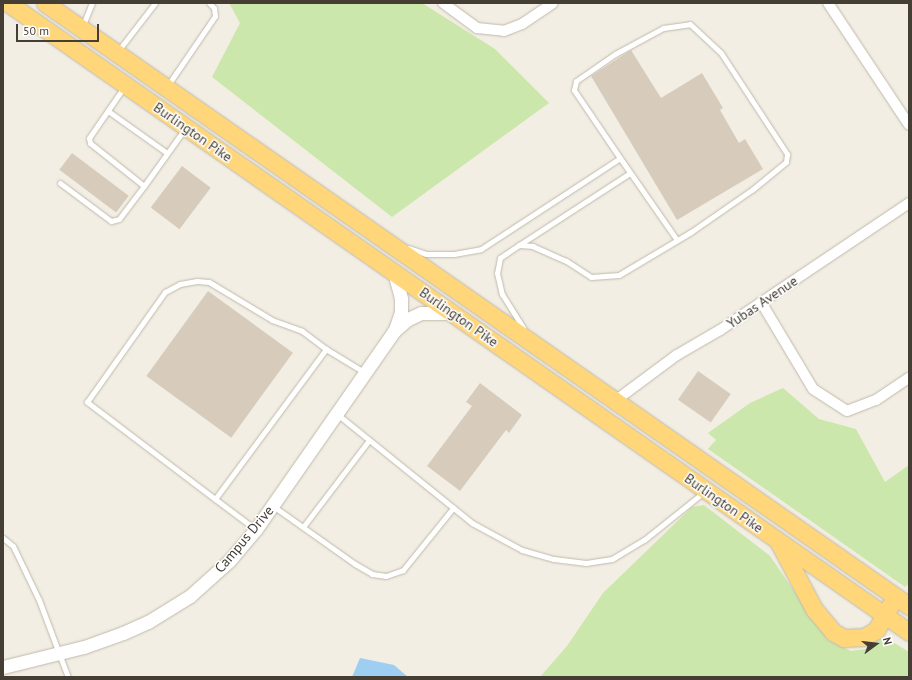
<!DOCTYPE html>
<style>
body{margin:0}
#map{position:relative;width:912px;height:680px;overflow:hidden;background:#f2eee4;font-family:"PT Sans",sans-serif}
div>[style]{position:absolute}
.green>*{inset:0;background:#cce7ab}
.water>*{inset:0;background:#9ecef1}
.building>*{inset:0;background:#d7ccbc;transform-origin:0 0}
.roads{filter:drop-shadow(0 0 1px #c0b9a9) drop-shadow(0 0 1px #c0b9a9)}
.service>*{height:5px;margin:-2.5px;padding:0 2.5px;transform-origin:2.5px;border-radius:2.5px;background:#fff}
.minor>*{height:10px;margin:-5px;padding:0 5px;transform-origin:5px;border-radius:5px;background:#fff}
.tertiary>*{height:13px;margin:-6.5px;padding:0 6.5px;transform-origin:6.5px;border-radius:6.5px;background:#fff}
.trunk>*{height:17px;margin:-8.5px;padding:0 8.5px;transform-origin:8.5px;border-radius:8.5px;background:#ffd679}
span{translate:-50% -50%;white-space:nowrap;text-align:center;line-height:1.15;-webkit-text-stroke:3px #fff;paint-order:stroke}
.street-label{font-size:14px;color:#443e34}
.frame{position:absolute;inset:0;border:4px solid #443e34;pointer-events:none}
.north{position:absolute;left:856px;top:624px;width:40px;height:40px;-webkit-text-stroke:3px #fff;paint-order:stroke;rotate:75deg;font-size:11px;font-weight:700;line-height:16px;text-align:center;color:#443e34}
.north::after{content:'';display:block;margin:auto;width:14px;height:18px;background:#443e34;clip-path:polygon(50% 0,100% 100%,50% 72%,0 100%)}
.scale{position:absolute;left:16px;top:24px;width:83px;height:18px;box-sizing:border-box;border:2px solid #443e34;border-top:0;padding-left:5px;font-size:12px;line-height:14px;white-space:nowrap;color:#443e34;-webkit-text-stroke:3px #fff;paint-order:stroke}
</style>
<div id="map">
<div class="green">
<i style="clip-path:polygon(229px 3px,422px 3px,495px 49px,549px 103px,392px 217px,212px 77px,240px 23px)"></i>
<i style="clip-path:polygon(783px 388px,819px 419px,856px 429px,885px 482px,909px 465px,909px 584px,905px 587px,708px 449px,716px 440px,708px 433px,750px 403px)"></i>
<i style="clip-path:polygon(704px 505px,770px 556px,828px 640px,851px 651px,866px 649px,883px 636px,909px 652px,909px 677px,540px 677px,567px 646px,603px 593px,692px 507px)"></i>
</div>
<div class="water">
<i style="clip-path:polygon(360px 658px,394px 665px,408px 677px,352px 677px)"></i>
</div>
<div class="building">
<i style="clip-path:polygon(631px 50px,661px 98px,702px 73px,723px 108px,720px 110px,739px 143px,745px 139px,763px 169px,677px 220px,591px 76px)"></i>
<i style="left:72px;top:153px;width:71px;height:21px;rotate:37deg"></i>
<i style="left:182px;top:166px;width:36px;height:52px;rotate:37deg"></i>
<i style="left:208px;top:291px;width:105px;height:105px;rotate:36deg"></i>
<i style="left:698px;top:371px;width:40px;height:35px;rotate:35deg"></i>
<i style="clip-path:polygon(480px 383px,522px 415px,509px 433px,506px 430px,460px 491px,427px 466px,472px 406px,466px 402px)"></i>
</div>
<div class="roads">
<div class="service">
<i style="left:83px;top:25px;width:24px;rotate:-68deg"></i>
<i style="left:118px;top:51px;width:61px;rotate:-52.4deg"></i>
<i style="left:168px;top:85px;width:83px;rotate:-55.7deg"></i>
<i style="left:215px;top:16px;width:8px;rotate:-97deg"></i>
<i style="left:214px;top:8px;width:7px;rotate:-135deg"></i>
<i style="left:108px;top:111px;width:72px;rotate:35.4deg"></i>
<i style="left:620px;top:158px;width:100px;rotate:55.2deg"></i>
<i style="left:60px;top:183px;width:64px;rotate:36.7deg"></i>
<i style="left:111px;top:221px;width:8px;rotate:-14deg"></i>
<i style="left:119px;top:219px;width:41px;rotate:-52.9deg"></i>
<i style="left:144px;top:186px;width:69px;rotate:-141.5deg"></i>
<i style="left:90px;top:143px;width:5px;rotate:-101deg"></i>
<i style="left:89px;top:138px;width:62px;rotate:-55.5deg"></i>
<i style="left:144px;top:186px;width:69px;rotate:-54.5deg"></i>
<i style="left:519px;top:245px;width:132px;rotate:-33deg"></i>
<i style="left:408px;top:248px;width:19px;rotate:18deg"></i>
<i style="left:426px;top:254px;width:28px"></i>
<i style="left:454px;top:254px;width:27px;rotate:-10deg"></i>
<i style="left:481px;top:249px;width:166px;rotate:-33.2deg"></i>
<i style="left:620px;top:158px;width:82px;rotate:-124.1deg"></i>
<i style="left:574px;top:90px;width:9px;rotate:-77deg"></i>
<i style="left:576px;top:81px;width:47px;rotate:-34.7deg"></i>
<i style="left:615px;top:54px;width:55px;rotate:-28.4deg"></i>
<i style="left:663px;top:28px;width:27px;rotate:-8deg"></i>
<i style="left:690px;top:24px;width:42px;rotate:43.1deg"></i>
<i style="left:721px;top:53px;width:121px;rotate:56.8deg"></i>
<i style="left:787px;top:154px;width:8px;rotate:97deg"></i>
<i style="left:786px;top:162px;width:43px;rotate:140.7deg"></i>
<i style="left:753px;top:189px;width:75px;rotate:145.3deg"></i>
<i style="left:691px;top:232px;width:84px;rotate:149.2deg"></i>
<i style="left:619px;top:275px;width:28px;rotate:176deg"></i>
<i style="left:591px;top:277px;width:30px;rotate:-147deg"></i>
<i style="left:566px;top:261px;width:36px;rotate:-156deg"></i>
<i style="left:533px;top:246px;width:14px;rotate:-176deg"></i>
<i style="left:519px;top:245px;width:23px;rotate:146deg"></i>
<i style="left:500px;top:258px;width:15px;rotate:101deg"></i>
<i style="left:497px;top:273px;width:22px;rotate:77deg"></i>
<i style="left:502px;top:294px;width:40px;rotate:58deg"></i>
<i style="left:337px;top:414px;width:174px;rotate:38.9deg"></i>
<i style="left:472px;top:523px;width:57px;rotate:28.4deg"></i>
<i style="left:522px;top:550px;width:33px;rotate:16deg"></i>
<i style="left:554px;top:559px;width:32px;rotate:7deg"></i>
<i style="left:586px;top:563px;width:26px;rotate:-9deg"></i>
<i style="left:612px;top:559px;width:37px;rotate:-31deg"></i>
<i style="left:644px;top:540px;width:77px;rotate:-38.7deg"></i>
<i style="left:215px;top:499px;width:161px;rotate:-142.8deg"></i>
<i style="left:87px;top:402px;width:135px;rotate:-54.7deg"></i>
<i style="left:165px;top:292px;width:17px;rotate:-28deg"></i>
<i style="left:180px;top:284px;width:17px;rotate:-10deg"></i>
<i style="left:197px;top:281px;width:12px;rotate:5deg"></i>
<i style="left:209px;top:282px;width:74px;rotate:31.1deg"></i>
<i style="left:272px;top:320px;width:32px;rotate:20deg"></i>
<i style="left:302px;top:331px;width:30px;rotate:37deg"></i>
<i style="left:273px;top:506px;width:100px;rotate:35.3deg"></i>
<i style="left:355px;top:564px;width:20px;rotate:30deg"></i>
<i style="left:372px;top:574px;width:14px;rotate:8deg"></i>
<i style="left:386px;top:576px;width:18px;rotate:-19deg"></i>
<i style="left:403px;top:570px;width:80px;rotate:-51.1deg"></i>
<i style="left:303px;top:527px;width:109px;rotate:-52.8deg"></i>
<i style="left:255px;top:529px;width:50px;rotate:-143.1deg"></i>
<i style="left:215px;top:499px;width:187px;rotate:-53.5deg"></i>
<i style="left:326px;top:349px;width:44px;rotate:31.2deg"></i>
<i style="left:3px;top:538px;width:13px;rotate:39deg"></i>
<i style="left:13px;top:546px;width:60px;rotate:64.3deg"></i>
<i style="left:39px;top:600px;width:82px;rotate:69.4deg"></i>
</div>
<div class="minor">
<i style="left:443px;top:3px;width:42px;rotate:36.3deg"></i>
<i style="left:477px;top:28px;width:27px;rotate:6deg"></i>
<i style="left:504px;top:31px;width:19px;rotate:-21deg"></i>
<i style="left:522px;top:24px;width:37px;rotate:-34deg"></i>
<i style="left:828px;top:3px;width:146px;rotate:56.4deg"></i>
<i style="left:761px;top:302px;width:101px;rotate:59.1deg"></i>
<i style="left:813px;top:389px;width:40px;rotate:32.9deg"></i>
<i style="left:847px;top:411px;width:31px;rotate:-21deg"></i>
<i style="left:876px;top:400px;width:40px;rotate:-34deg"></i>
<i style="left:615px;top:401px;width:77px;rotate:-36.6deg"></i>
<i style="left:677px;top:355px;width:50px;rotate:-30.2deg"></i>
<i style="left:720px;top:330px;width:228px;rotate:-33.9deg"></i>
</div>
<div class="tertiary">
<i style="left:394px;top:272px;width:28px;rotate:75deg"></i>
<i style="left:401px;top:299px;width:13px;rotate:90deg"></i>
<i style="left:401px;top:312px;width:18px;rotate:109deg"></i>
<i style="left:3px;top:667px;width:83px;rotate:-13.9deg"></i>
<i style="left:84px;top:647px;width:41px;rotate:-19.7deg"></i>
<i style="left:123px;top:633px;width:27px;rotate:-24deg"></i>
<i style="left:148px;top:622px;width:49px;rotate:-31.8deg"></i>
<i style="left:190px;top:596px;width:52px;rotate:-41.9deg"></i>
<i style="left:229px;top:561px;width:42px;rotate:-49.8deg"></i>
<i style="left:256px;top:529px;width:241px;rotate:-55.1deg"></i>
<i style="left:394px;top:331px;width:18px;rotate:-41deg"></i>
<i style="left:408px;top:319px;width:14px;rotate:-25deg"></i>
<i style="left:421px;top:313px;width:30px"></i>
</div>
<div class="trunk">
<i style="left:8px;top:3px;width:1099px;rotate:34.92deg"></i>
<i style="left:45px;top:3px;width:1054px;rotate:34.91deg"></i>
<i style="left:778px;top:541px;width:77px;rotate:62.1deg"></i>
<i style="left:814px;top:609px;width:30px;rotate:50deg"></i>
<i style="left:833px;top:632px;width:13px;rotate:29deg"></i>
<i style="left:844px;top:638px;width:20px;rotate:-3deg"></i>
<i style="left:864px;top:637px;width:14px;rotate:-30deg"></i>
<i style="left:876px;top:630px;width:28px;rotate:-60deg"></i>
</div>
</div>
<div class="street-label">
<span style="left:193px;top:132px;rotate:35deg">Burlington Pike</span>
<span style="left:762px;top:302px;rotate:-34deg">Yubas Avenue</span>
<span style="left:459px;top:317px;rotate:35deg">Burlington Pike</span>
<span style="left:724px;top:503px;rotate:35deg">Burlington Pike</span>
<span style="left:244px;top:539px;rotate:-50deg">Campus Drive</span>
</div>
<div class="frame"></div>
<div class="north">N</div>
<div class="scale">50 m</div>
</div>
